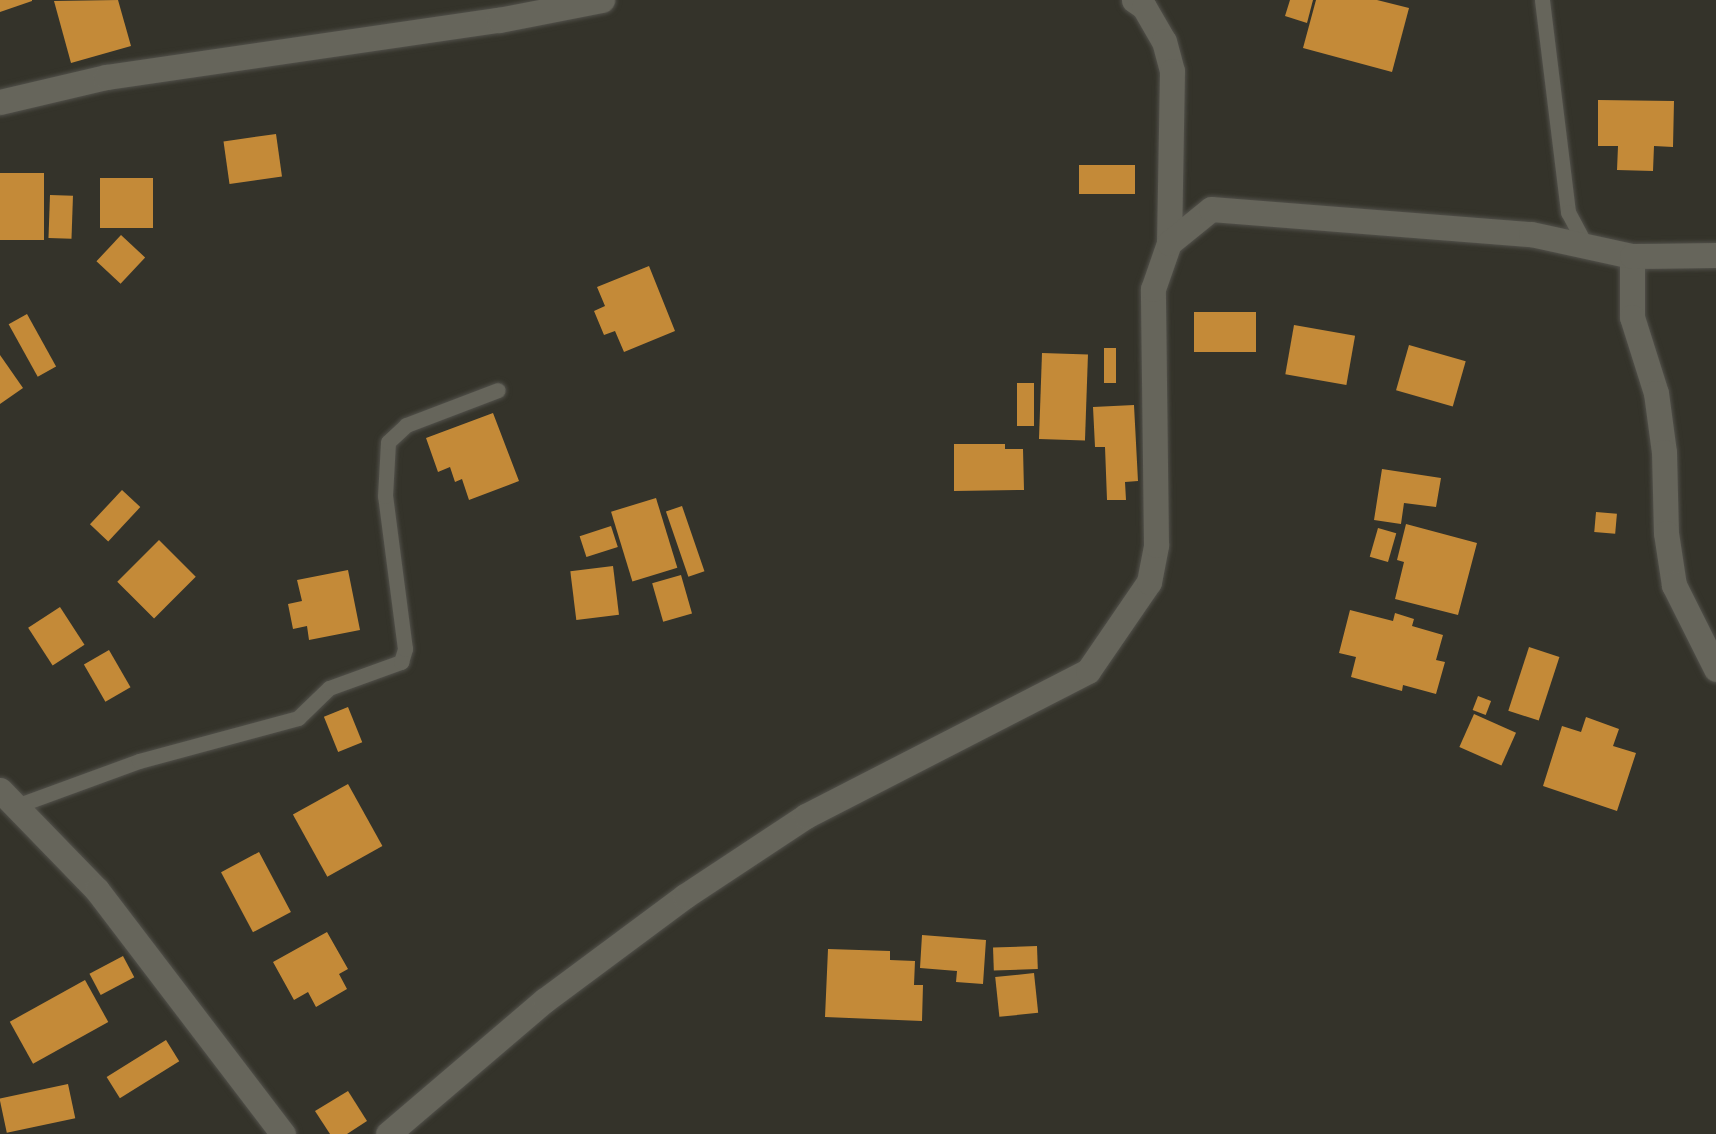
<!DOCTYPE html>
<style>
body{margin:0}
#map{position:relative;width:1716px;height:1134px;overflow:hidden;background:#34332a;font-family:"IBM Plex Sans",sans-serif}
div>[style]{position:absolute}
.building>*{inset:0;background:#c48a38;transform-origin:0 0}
.roads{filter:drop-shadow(0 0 2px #52514b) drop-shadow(0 0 2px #52514b)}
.lane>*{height:15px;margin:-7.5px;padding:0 7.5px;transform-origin:7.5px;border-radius:7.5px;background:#66655b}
.street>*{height:25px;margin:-12.5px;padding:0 12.5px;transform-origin:12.5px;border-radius:12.5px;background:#66655b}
span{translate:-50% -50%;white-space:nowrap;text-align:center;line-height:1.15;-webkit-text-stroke:10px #34332a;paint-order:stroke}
</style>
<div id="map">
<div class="building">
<i style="clip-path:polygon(0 0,32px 0,32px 1px,0 12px)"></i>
<i style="clip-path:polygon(118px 0,131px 46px,71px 63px,54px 1px)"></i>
<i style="clip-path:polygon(1290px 0,1313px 0,1307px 23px,1285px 16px)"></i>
<i style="clip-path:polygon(1316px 0,1377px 0,1409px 8px,1392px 72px,1303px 48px)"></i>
<i style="clip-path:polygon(1598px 100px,1674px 101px,1673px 147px,1654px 146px,1653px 171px,1617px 170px,1618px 146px,1598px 146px)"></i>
<i style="left:276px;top:134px;width:43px;height:53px;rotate:82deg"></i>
<i style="left:1135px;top:165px;width:29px;height:56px;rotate:90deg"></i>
<i style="left:0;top:173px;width:44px;height:67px"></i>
<i style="left:100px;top:178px;width:53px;height:50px"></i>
<i style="left:50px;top:195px;width:23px;height:43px;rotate:2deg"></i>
<i style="left:121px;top:235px;width:33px;height:36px;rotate:43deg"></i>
<i style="clip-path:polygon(649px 266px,675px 331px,624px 352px,615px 331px,604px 335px,594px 311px,605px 306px,597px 287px)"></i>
<i style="left:1256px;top:312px;width:40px;height:62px;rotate:90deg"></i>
<i style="left:27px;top:314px;width:60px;height:21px;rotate:61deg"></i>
<i style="left:1294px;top:325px;width:62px;height:50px;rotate:10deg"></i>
<i style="left:1409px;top:345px;width:59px;height:47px;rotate:16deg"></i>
<i style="left:1104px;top:348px;width:12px;height:35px"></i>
<i style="left:1042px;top:353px;width:46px;height:86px;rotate:2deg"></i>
<i style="clip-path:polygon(0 355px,23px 388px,0 404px)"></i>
<i style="left:1017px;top:383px;width:17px;height:43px"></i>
<i style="clip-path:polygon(1134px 405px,1138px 481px,1125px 482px,1126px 500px,1107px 500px,1105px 447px,1095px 447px,1093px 407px)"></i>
<i style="clip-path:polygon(493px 413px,519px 481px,469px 500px,462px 479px,455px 482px,450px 467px,438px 472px,426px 438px)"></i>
<i style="clip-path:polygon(954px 444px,1005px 444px,1005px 449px,1023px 449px,1024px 490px,954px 491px)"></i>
<i style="clip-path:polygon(1382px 469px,1441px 478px,1436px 507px,1404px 503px,1401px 524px,1374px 520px)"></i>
<i style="left:122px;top:490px;width:25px;height:47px;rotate:43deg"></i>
<i style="left:656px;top:498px;width:73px;height:47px;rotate:73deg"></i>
<i style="left:682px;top:506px;width:69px;height:17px;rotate:71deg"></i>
<i style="left:1596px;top:512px;width:21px;height:20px;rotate:5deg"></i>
<i style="clip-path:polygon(1406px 524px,1477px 543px,1458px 615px,1395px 599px,1404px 562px,1397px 560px)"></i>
<i style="left:611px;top:526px;width:22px;height:33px;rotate:72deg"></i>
<i style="left:1378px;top:528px;width:19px;height:30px;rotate:16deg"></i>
<i style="left:159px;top:540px;width:52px;height:59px;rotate:45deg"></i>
<i style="left:613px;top:566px;width:49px;height:43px;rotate:83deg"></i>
<i style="clip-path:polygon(348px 570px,360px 630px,309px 640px,307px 626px,293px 629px,288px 604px,302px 601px,297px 580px)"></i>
<i style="left:681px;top:575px;width:40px;height:30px;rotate:74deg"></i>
<i style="left:60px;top:607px;width:45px;height:38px;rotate:57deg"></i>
<i style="clip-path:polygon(1350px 610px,1393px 621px,1395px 613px,1414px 619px,1412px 626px,1443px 635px,1436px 660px,1445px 662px,1436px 694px,1403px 685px,1402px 691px,1351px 677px,1356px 657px,1339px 653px)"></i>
<i style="left:1529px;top:647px;width:32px;height:67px;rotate:18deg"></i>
<i style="left:109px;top:650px;width:43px;height:29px;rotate:60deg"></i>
<i style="left:1478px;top:696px;width:14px;height:15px;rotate:21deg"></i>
<i style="left:348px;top:707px;width:38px;height:26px;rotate:68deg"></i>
<i style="left:1474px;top:714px;width:46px;height:36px;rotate:24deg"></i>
<i style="clip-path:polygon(1586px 717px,1619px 729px,1613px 746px,1636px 753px,1617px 811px,1543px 786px,1562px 726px,1581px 732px)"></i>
<i style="left:348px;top:784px;width:71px;height:63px;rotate:61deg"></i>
<i style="left:259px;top:852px;width:68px;height:43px;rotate:62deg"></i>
<i style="clip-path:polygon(327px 932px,348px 969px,339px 974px,347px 989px,316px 1007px,308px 992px,294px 1000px,273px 962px)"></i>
<i style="clip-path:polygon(922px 935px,986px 940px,983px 984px,956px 982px,957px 971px,920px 968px)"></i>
<i style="left:1037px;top:946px;width:23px;height:44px;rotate:88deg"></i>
<i style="clip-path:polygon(828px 949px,890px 951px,890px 960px,915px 961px,914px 985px,923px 985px,922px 1021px,825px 1017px)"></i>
<i style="left:123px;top:956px;width:24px;height:38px;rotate:62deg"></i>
<i style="left:1034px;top:973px;width:40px;height:39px;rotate:84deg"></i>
<i style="left:85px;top:980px;width:48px;height:86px;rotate:61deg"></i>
<i style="left:166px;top:1040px;width:25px;height:70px;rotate:58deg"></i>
<i style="left:68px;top:1084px;width:35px;height:70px;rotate:78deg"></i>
<i style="clip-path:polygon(348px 1091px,367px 1121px,347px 1134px,330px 1134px,315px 1111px)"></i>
</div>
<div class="roads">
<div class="lane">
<i style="left:1542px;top:0;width:214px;rotate:83deg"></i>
<i style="left:1568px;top:212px;width:36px;rotate:62deg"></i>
<i style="left:16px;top:806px;width:131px;rotate:-20.1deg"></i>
<i style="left:139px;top:761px;width:165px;rotate:-15.1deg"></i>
<i style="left:298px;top:718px;width:43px;rotate:-44.1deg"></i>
<i style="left:329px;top:688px;width:77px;rotate:-19.9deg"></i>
<i style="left:401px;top:662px;width:14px;rotate:-73deg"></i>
<i style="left:405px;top:649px;width:154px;rotate:-97.4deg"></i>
<i style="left:385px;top:496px;width:54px;rotate:-86.8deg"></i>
<i style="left:388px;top:442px;width:25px;rotate:-43deg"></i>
<i style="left:406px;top:425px;width:98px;rotate:-20.8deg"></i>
</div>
<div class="street">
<i style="left:1134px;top:0;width:12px;rotate:35deg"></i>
<i style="left:1144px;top:7px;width:39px;rotate:60deg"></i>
<i style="left:1164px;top:41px;width:31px;rotate:75deg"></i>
<i style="left:1172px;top:71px;width:172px;rotate:91deg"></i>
<i style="left:0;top:102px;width:109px;rotate:-13.3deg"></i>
<i style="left:106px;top:77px;width:397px;rotate:-8.3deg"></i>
<i style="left:499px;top:20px;width:105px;rotate:-11deg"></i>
<i style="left:1632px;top:256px;width:61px;rotate:90deg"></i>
<i style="left:1632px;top:317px;width:80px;rotate:72.5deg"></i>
<i style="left:1656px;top:393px;width:60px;rotate:82.3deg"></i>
<i style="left:1664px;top:452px;width:81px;rotate:88.6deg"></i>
<i style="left:1666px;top:533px;width:53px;rotate:81.3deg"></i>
<i style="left:1674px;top:585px;width:94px;rotate:63.4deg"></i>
<i style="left:0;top:790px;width:139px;rotate:45.9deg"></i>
<i style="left:97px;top:890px;width:307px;rotate:52.7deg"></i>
<i style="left:388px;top:1134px;width:206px;rotate:-40.5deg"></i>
<i style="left:545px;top:1000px;width:174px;rotate:-36.6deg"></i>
<i style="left:685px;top:896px;width:145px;rotate:-33.5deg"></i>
<i style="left:806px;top:816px;width:317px;rotate:-27.2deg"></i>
<i style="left:1088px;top:671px;width:108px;rotate:-55.6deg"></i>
<i style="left:1149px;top:582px;width:38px;rotate:-79deg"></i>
<i style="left:1156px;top:545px;width:256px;rotate:-90.7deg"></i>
<i style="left:1153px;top:289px;width:49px;rotate:-70.8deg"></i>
<i style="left:1169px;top:243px;width:54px;rotate:-39deg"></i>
<i style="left:1211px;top:209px;width:321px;rotate:4.5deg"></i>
<i style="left:1531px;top:234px;width:103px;rotate:12.3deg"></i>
<i style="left:1632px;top:256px;width:84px;rotate:-0.7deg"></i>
</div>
</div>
</div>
